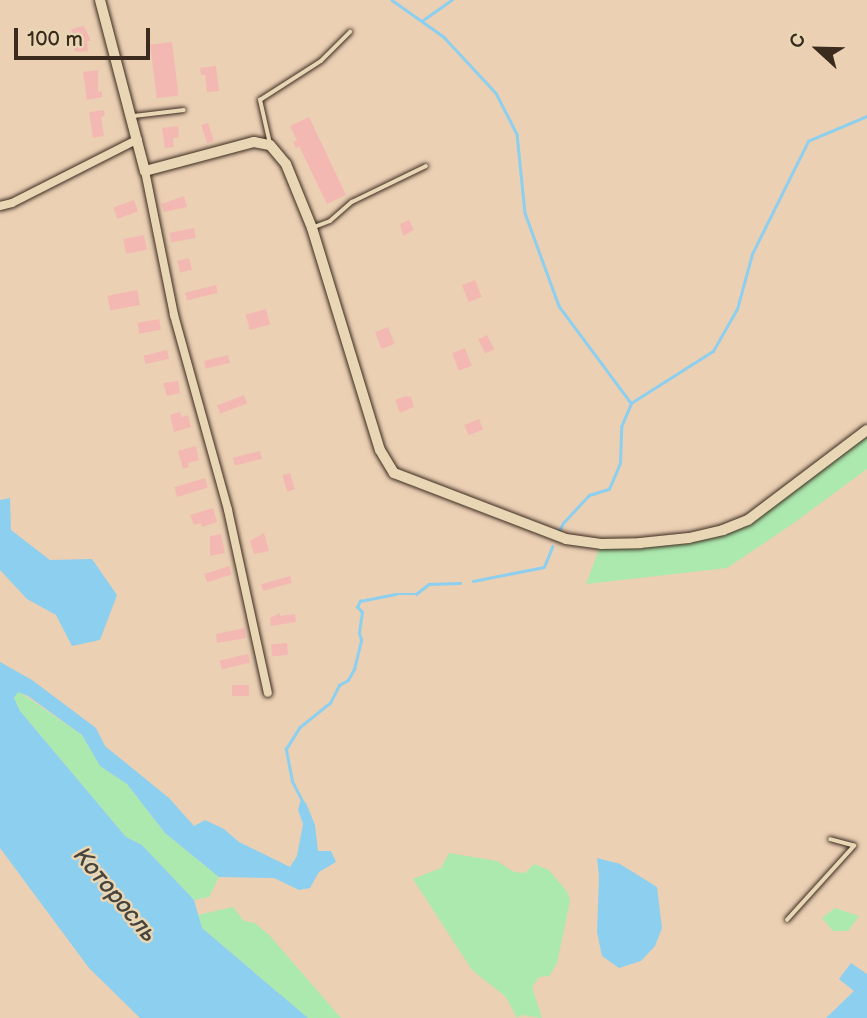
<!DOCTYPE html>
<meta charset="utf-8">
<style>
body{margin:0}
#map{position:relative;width:867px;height:1018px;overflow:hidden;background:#ebd0b4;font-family:"Balsamiq Sans",sans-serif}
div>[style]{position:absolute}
.green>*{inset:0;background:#ace9af}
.water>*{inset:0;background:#8dcfef}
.stream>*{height:2.5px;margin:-1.25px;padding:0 1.25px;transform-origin:1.25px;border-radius:1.25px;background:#8dcfef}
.building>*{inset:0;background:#f4b8b2;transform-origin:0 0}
.roads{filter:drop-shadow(0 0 2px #3b2a1e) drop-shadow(0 0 2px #3b2a1e)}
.service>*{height:3.5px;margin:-1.75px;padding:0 1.75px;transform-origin:1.75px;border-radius:1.75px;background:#e9d6b4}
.minor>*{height:8px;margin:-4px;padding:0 4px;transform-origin:4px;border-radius:4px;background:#e9d6b4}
.tertiary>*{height:10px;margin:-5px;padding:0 5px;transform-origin:5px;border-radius:5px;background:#e9d6b4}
span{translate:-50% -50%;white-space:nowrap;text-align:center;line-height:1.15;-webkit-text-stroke:5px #e9d6b4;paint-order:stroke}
.water-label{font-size:24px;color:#47433d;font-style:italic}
.north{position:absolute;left:783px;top:14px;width:70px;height:70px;-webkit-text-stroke:5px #e9d6b4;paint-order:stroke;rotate:292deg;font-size:19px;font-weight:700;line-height:28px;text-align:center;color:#3b2a1e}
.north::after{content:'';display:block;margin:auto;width:24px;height:32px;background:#3b2a1e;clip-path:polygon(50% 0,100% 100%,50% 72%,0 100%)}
.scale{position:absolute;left:14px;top:28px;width:136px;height:32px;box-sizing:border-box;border:4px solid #3b2a1e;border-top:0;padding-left:9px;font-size:21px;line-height:24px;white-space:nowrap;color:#3b2a1e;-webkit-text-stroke:5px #e9d6b4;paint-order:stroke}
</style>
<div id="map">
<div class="green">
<i style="clip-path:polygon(867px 430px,867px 469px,791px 525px,727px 568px,586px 584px,601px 544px,689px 538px,748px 520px)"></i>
<i style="clip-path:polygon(18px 691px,82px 735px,100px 766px,127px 784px,165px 833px,219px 877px,209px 897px,194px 900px,142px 845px,126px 837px,20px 711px,14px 698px)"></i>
<i style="clip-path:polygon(449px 853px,497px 861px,514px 872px,525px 873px,534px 864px,549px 870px,568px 893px,570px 901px,557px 963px,549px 976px,539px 977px,532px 987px,542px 1018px,522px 1015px,517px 1018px,506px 997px,472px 970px,413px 879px,441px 868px)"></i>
<i style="clip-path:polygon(233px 907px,244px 921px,255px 923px,270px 936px,341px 1018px,308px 1018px,202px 928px,198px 915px)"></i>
<i style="clip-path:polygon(835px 908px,859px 916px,848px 931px,833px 931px,822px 918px)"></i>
</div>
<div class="water">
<i style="clip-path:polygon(10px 498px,11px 530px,50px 560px,92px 559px,117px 595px,100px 640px,72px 646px,56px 615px,27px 599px,0 570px,0 500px)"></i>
<i style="clip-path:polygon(0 662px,32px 680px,96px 728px,105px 746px,169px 798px,194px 826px,205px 820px,224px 829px,239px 842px,290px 867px,297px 856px,303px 824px,298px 810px,301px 799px,306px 803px,315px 825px,318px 851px,331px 851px,336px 862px,319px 872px,310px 888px,299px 890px,274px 878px,219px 877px,165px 833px,127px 784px,100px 766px,82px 735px,28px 696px,18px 692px,14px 698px,20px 711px,126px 837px,142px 845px,194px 900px,202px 928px,308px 1018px,140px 1018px,89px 968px,0 848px)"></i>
<i style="clip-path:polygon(597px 858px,620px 864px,657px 887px,662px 928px,655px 946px,641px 961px,619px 968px,602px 956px,597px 932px,599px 876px)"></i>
<i style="clip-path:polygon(851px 963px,867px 974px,867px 1018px,826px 1018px,854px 991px,839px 979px)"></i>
</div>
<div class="stream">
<i style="left:392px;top:0;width:64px;rotate:35.4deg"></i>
<i style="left:444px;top:37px;width:76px;rotate:47.1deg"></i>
<i style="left:496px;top:93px;width:46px;rotate:62.9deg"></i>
<i style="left:517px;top:134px;width:79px;rotate:84.2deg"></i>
<i style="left:525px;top:213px;width:99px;rotate:69.9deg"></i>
<i style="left:559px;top:306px;width:121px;rotate:53.4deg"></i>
<i style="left:423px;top:20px;width:35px;rotate:-35deg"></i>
<i style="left:558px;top:533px;width:11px;rotate:-63deg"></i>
<i style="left:563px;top:523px;width:38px;rotate:-47deg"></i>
<i style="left:589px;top:495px;width:21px;rotate:-17deg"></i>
<i style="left:609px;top:489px;width:28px;rotate:-67deg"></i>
<i style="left:620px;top:463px;width:36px;rotate:-88deg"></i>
<i style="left:621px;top:427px;width:26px;rotate:-67deg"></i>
<i style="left:631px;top:403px;width:97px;rotate:-32.4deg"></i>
<i style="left:713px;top:351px;width:48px;rotate:-60.3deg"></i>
<i style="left:737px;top:309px;width:57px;rotate:-74.7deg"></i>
<i style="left:752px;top:254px;width:126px;rotate:-63.6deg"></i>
<i style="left:808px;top:141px;width:64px;rotate:-23deg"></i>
<i style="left:473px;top:581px;width:72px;rotate:-11.2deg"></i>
<i style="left:544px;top:567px;width:22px;rotate:-68deg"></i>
<i style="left:302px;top:801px;width:22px;rotate:-117deg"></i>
<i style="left:292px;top:781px;width:33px;rotate:-101deg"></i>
<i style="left:286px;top:749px;width:26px;rotate:-58deg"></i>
<i style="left:300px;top:727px;width:38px;rotate:-39deg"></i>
<i style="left:330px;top:703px;width:20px;rotate:-63deg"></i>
<i style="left:339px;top:685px;width:10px;rotate:-29deg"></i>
<i style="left:348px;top:680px;width:13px;rotate:-61deg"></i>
<i style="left:354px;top:669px;width:30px;rotate:-76deg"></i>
<i style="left:361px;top:640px;width:7px;rotate:-106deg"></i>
<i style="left:359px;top:633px;width:21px;rotate:-82deg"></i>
<i style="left:362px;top:612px;width:7px;rotate:-135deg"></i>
<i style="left:357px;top:607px;width:7px;rotate:-63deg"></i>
<i style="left:360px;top:601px;width:36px;rotate:-11deg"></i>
<i style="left:395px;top:594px;width:21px"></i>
<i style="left:416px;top:594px;width:16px;rotate:-38deg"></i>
<i style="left:429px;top:584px;width:31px;rotate:-2deg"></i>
</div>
<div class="building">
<i style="clip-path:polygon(84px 26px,91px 41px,87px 41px,88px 51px,77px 52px,74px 50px,73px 45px,76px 44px,71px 29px)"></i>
<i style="left:172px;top:42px;width:54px;height:22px;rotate:83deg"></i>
<i style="clip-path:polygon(216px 66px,219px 91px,207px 92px,205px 75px,201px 75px,200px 68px)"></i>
<i style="clip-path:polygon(98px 70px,98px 92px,102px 91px,102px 97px,87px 100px,83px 72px)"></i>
<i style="clip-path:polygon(104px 110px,105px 116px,101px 117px,104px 136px,93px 138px,89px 112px)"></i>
<i style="clip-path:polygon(309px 117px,346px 195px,327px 204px,299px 146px,296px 148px,293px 142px,297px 140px,290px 126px)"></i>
<i style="left:208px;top:123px;width:19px;height:7px;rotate:72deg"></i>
<i style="clip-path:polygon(178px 126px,179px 137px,173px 138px,174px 147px,165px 148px,162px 128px)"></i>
<i style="clip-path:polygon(184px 196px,187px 207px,164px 212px,161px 204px)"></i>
<i style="left:134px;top:200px;width:12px;height:22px;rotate:70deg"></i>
<i style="clip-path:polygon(409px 220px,414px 230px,403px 236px,400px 224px)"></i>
<i style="left:194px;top:228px;width:10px;height:25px;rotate:79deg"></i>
<i style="left:144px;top:235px;width:15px;height:21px;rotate:79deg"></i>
<i style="left:189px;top:258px;width:12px;height:12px;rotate:76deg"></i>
<i style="left:475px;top:280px;width:18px;height:14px;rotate:68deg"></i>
<i style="left:216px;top:285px;width:8px;height:32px;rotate:76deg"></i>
<i style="left:137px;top:290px;width:15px;height:30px;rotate:79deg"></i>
<i style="left:266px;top:309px;width:16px;height:21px;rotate:75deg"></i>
<i style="left:159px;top:319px;width:11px;height:22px;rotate:80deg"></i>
<i style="left:388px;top:327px;width:18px;height:14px;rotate:68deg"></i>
<i style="left:487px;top:335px;width:16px;height:10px;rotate:63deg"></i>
<i style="left:465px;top:348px;width:19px;height:14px;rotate:69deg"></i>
<i style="left:167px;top:350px;width:9px;height:24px;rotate:77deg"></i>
<i style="left:228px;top:355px;width:8px;height:25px;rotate:76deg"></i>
<i style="clip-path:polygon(178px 381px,180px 393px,167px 396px,163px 383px)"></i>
<i style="left:244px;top:395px;width:9px;height:29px;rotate:69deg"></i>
<i style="clip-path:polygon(406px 396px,411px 397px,414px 407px,400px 413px,395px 400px)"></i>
<i style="clip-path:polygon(180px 412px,182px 417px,188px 415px,191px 427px,174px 432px,170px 415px)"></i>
<i style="left:479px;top:419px;width:11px;height:16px;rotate:68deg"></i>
<i style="clip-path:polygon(196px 446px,199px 460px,188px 463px,189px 467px,183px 469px,178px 451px)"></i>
<i style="left:260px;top:451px;width:8px;height:28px;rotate:76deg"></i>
<i style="left:290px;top:473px;width:17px;height:8px;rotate:73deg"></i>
<i style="left:205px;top:478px;width:10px;height:32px;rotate:73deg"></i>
<i style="clip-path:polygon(213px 508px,217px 522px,202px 527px,201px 523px,194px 525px,190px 515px)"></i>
<i style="clip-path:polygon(264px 533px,269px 551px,254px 554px,250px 541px)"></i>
<i style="clip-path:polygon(221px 534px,225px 553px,210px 556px,210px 536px)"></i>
<i style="left:229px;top:566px;width:9px;height:26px;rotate:72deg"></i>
<i style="left:290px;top:576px;width:7px;height:30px;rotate:74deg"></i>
<i style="clip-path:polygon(280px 613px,280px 616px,295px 614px,296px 622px,271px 626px,270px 618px)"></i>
<i style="clip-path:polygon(245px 628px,246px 638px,217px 643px,216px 634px)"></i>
<i style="left:287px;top:643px;width:12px;height:16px;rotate:85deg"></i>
<i style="left:248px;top:654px;width:9px;height:29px;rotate:77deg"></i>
<i style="left:232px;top:685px;width:17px;height:11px"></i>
</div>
<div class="roads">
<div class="service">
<i style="left:134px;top:116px;width:50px;rotate:-6.8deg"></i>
<i style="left:270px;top:144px;width:45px;rotate:-102.8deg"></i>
<i style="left:260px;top:100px;width:72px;rotate:-32.6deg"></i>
<i style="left:321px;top:61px;width:41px;rotate:-45deg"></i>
<i style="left:312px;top:228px;width:19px;rotate:-21deg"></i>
<i style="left:330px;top:221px;width:29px;rotate:-41deg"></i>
<i style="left:352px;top:202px;width:82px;rotate:-25.9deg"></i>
<i style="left:787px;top:920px;width:100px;rotate:-47.8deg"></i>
<i style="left:854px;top:846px;width:24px;rotate:-165deg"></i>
</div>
<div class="minor">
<i style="left:145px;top:171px;width:147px;rotate:78.6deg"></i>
<i style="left:174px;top:315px;width:202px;rotate:74.5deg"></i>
<i style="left:228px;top:510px;width:187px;rotate:77.7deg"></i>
<i style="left:0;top:206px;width:12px;rotate:-14deg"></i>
<i style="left:12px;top:203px;width:141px;rotate:-26.9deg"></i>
</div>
<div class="tertiary">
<i style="left:100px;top:0;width:177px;rotate:75.3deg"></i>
<i style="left:145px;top:171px;width:113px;rotate:-14.9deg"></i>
<i style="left:254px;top:142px;width:16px;rotate:11deg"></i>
<i style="left:270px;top:145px;width:25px;rotate:50deg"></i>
<i style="left:286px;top:164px;width:69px;rotate:67.9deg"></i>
<i style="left:312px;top:228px;width:232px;rotate:73deg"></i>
<i style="left:380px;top:450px;width:27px;rotate:59deg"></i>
<i style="left:394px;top:473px;width:184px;rotate:21deg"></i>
<i style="left:566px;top:539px;width:35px;rotate:8deg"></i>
<i style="left:601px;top:544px;width:39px;rotate:-1deg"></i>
<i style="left:640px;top:543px;width:49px;rotate:-5.8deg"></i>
<i style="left:689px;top:538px;width:35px;rotate:-13deg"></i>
<i style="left:723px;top:530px;width:27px;rotate:-22deg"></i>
<i style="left:748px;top:520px;width:149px;rotate:-37.1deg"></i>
</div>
</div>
<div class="water-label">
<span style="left:115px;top:895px;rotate:50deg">Которосль</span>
</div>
<div class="north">С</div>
<div class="scale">100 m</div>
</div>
